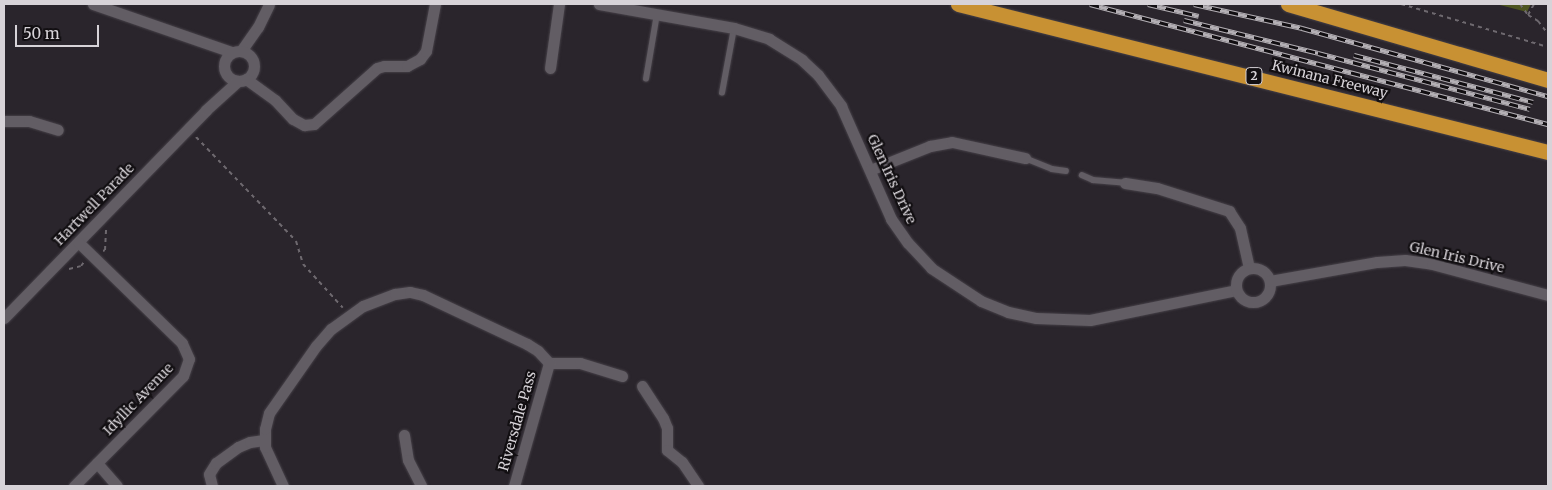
<!DOCTYPE html>
<style>
body{margin:0}
#map{position:relative;width:1552px;height:490px;overflow:hidden;background:#2a252c;font-family:Merriweather,serif}
div>[style]{position:absolute}
.green>*{inset:0;background:#4d5520}
.path>*{height:2px;margin-top:-1px;transform-origin:0;background:repeating-linear-gradient(90deg,#6e696f 0 4px,transparent 0 8px)}
.roads{filter:drop-shadow(0 0 1px #464148) drop-shadow(0 0 1px #464148)}
.lane>*{height:5.5px;margin:-2.75px;padding:0 2.75px;transform-origin:2.75px;border-radius:2.75px;background:#625d64}
.street>*{height:11px;margin:-5.5px;padding:0 5.5px;transform-origin:5.5px;border-radius:5.5px;background:#625d64}
.street>.ring{margin:-5.5px;padding:0;box-sizing:content-box;background:none;border:11px solid #625d64;border-radius:50%}
.highway>*{height:15px;margin:-7.5px;padding:0 7.5px;transform-origin:7.5px;border-radius:7.5px;background:#c89133}
.rail>*{height:5px;margin-top:-2.5px;transform-origin:0;background:repeating-linear-gradient(90deg,#120f12 0 9px,#b4b0b5 0 18px);box-sizing:border-box;border-block:1px solid #b4b0b5}
span{translate:-50% -50%;white-space:nowrap;text-align:center;line-height:1.15;-webkit-text-stroke:4.5px #120f12;paint-order:stroke}
.shield-label span{padding:1px 4px;background:#120f12;border:1px solid;border-radius:4px;-webkit-text-stroke-width:0}
.shield-label{font-size:12px;color:#d7d3d8;font-weight:700}
.street-label{font-size:14px;color:#d7d3d8}
.frame{position:absolute;inset:0;border:5px solid #d7d3d8;pointer-events:none}
.scale{position:absolute;left:15px;top:25px;width:84px;height:22px;box-sizing:border-box;border:2px solid #d7d3d8;border-top:0;padding-left:6px;font-size:15px;line-height:18px;white-space:nowrap;color:#d7d3d8;-webkit-text-stroke:4px #120f12;paint-order:stroke}
</style>
<div id="map">
<div class="green">
<i style="clip-path:polygon(1496px 4px,1531px 4px,1527px 12px)"></i>
</div>
<div class="path">
<i style="left:1401px;top:4px;width:153px;rotate:16.3deg"></i>
<i style="left:1520px;top:4px;width:14px;rotate:54deg"></i>
<i style="left:1528px;top:15px;width:12px;rotate:31deg"></i>
<i style="left:1538px;top:21px;width:16px;rotate:52deg"></i>
<i style="left:1528px;top:15px;width:13px;rotate:-61deg"></i>
<i style="left:196px;top:137px;width:144px;rotate:46.1deg"></i>
<i style="left:296px;top:241px;width:24px;rotate:73deg"></i>
<i style="left:303px;top:264px;width:59px;rotate:47.7deg"></i>
<i style="left:103px;top:251px;width:2px;rotate:-27deg"></i>
<i style="left:105px;top:250px;width:20px;rotate:-87deg"></i>
<i style="left:69px;top:269px;width:12px;rotate:-14deg"></i>
<i style="left:81px;top:266px;width:5px;rotate:-53deg"></i>
</div>
<div class="roads">
<div class="lane">
<i style="left:646px;top:79px;width:66px;rotate:-80.4deg"></i>
<i style="left:722px;top:93px;width:66px;rotate:-79.5deg"></i>
<i style="left:1025px;top:158px;width:29px;rotate:22deg"></i>
<i style="left:1052px;top:169px;width:14px;rotate:8deg"></i>
<i style="left:1082px;top:175px;width:12px;rotate:24deg"></i>
<i style="left:1093px;top:180px;width:32px;rotate:5deg"></i>
</div>
<div class="street">
<i style="left:93px;top:4px;width:147px;rotate:19.1deg"></i>
<i style="left:599px;top:4px;width:137px;rotate:10.1deg"></i>
<i style="left:734px;top:28px;width:37px;rotate:17deg"></i>
<i style="left:769px;top:39px;width:39px;rotate:32deg"></i>
<i style="left:802px;top:60px;width:22px;rotate:43deg"></i>
<i style="left:818px;top:75px;width:39px;rotate:53deg"></i>
<i style="left:841px;top:106px;width:124px;rotate:66.1deg"></i>
<i style="left:891px;top:219px;width:29px;rotate:55deg"></i>
<i style="left:908px;top:243px;width:34px;rotate:47deg"></i>
<i style="left:931px;top:268px;width:60px;rotate:33.4deg"></i>
<i style="left:981px;top:301px;width:29px;rotate:22deg"></i>
<i style="left:1008px;top:312px;width:29px;rotate:12deg"></i>
<i style="left:1036px;top:318px;width:54px;rotate:2.1deg"></i>
<i style="left:1090px;top:320px;width:149px;rotate:-11.6deg"></i>
<i style="left:241px;top:51px;width:29px;rotate:-55deg"></i>
<i style="left:258px;top:27px;width:25px;rotate:-64deg"></i>
<i class="ring" style="left:224px;top:51px;width:19px;height:19px"></i>
<i style="left:550px;top:68px;width:65px;rotate:-82deg"></i>
<i style="left:246px;top:79px;width:36px;rotate:36deg"></i>
<i style="left:275px;top:100px;width:26px;rotate:47deg"></i>
<i style="left:293px;top:119px;width:13px;rotate:29deg"></i>
<i style="left:304px;top:125px;width:10px;rotate:-6deg"></i>
<i style="left:314px;top:124px;width:84px;rotate:-41.6deg"></i>
<i style="left:377px;top:68px;width:7px;rotate:-16deg"></i>
<i style="left:384px;top:66px;width:23px"></i>
<i style="left:407px;top:66px;width:15px;rotate:-28deg"></i>
<i style="left:420px;top:59px;width:10px;rotate:-53deg"></i>
<i style="left:426px;top:51px;width:48px;rotate:-79.2deg"></i>
<i style="left:4px;top:121px;width:25px"></i>
<i style="left:29px;top:121px;width:30px;rotate:17deg"></i>
<i style="left:870px;top:170px;width:65px;rotate:-21.8deg"></i>
<i style="left:930px;top:146px;width:22px;rotate:-10deg"></i>
<i style="left:952px;top:142px;width:75px;rotate:12.4deg"></i>
<i style="left:1125px;top:183px;width:32px;rotate:9deg"></i>
<i style="left:1157px;top:188px;width:76px;rotate:17.7deg"></i>
<i style="left:1229px;top:211px;width:20px;rotate:57deg"></i>
<i style="left:1240px;top:228px;width:41px;rotate:77.3deg"></i>
<i class="ring" style="left:1236px;top:268px;width:23px;height:23px"></i>
<i style="left:1270px;top:281px;width:109px;rotate:-10.1deg"></i>
<i style="left:1377px;top:262px;width:28px;rotate:-4deg"></i>
<i style="left:1405px;top:260px;width:27px;rotate:8deg"></i>
<i style="left:1432px;top:264px;width:120px;rotate:15deg"></i>
<i style="left:4px;top:318px;width:290px;rotate:-45.8deg"></i>
<i style="left:206px;top:110px;width:43px;rotate:-42.2deg"></i>
<i style="left:549px;top:363px;width:31px"></i>
<i style="left:580px;top:363px;width:44px;rotate:17.2deg"></i>
<i style="left:642px;top:386px;width:38px;rotate:57deg"></i>
<i style="left:663px;top:418px;width:11px;rotate:68deg"></i>
<i style="left:667px;top:428px;width:22px;rotate:90deg"></i>
<i style="left:667px;top:450px;width:19px;rotate:39deg"></i>
<i style="left:682px;top:462px;width:29px;rotate:56deg"></i>
<i style="left:404px;top:435px;width:25px;rotate:81deg"></i>
<i style="left:408px;top:460px;width:29px;rotate:63deg"></i>
<i style="left:97px;top:463px;width:30px;rotate:49deg"></i>
<i style="left:74px;top:486px;width:155px;rotate:-45.3deg"></i>
<i style="left:183px;top:376px;width:18px;rotate:-71deg"></i>
<i style="left:189px;top:359px;width:17px;rotate:-114deg"></i>
<i style="left:182px;top:343px;width:144px;rotate:-135.8deg"></i>
<i style="left:212px;top:486px;width:12px;rotate:-104deg"></i>
<i style="left:209px;top:474px;width:13px;rotate:-58deg"></i>
<i style="left:216px;top:463px;width:27px;rotate:-36deg"></i>
<i style="left:238px;top:447px;width:13px;rotate:-23deg"></i>
<i style="left:250px;top:442px;width:14px;rotate:-8deg"></i>
<i style="left:283px;top:486px;width:43px;rotate:-114.8deg"></i>
<i style="left:265px;top:447px;width:18px;rotate:-90deg"></i>
<i style="left:265px;top:429px;width:16px;rotate:-76deg"></i>
<i style="left:269px;top:413px;width:82px;rotate:-55deg"></i>
<i style="left:316px;top:346px;width:23px;rotate:-49deg"></i>
<i style="left:331px;top:329px;width:39px;rotate:-36deg"></i>
<i style="left:363px;top:306px;width:34px;rotate:-21deg"></i>
<i style="left:395px;top:294px;width:15px;rotate:-8deg"></i>
<i style="left:410px;top:292px;width:13px;rotate:13deg"></i>
<i style="left:423px;top:295px;width:115px;rotate:25.2deg"></i>
<i style="left:527px;top:344px;width:13px;rotate:32deg"></i>
<i style="left:538px;top:351px;width:16px;rotate:47deg"></i>
<i style="left:514px;top:486px;width:128px;rotate:-74.1deg"></i>
</div>
<div class="highway">
<i style="left:958px;top:4px;width:608px;rotate:14.08deg"></i>
<i style="left:1288px;top:4px;width:271px;rotate:16.3deg"></i>
</div>
</div>
<div class="rail">
<i style="left:1090px;top:4px;width:473px;rotate:14.7deg"></i>
<i style="left:1148px;top:4px;width:52px;rotate:13.2deg"></i>
<i style="left:1194px;top:4px;width:111px;rotate:12.5deg"></i>
<i style="left:1302px;top:28px;width:255px;rotate:15.5deg"></i>
<i style="left:1184px;top:20px;width:138px;rotate:13.8deg"></i>
<i style="left:1318px;top:53px;width:219px;rotate:14.8deg"></i>
<i style="left:1354px;top:55px;width:185px;rotate:14.7deg"></i>
</div>
<div class="shield-label">
<span style="left:1254px;top:76px">2</span>
</div>
<div class="street-label">
<span style="left:1330px;top:79px;rotate:14deg">Kwinana Freeway</span>
<span style="left:892px;top:179px;rotate:65deg">Glen Iris Drive</span>
<span style="left:94px;top:204px;rotate:-46deg">Hartwell Parade</span>
<span style="left:1457px;top:257px;rotate:13deg">Glen Iris Drive</span>
<span style="left:138px;top:399px;rotate:-46deg">Idyllic Avenue</span>
<span style="left:517px;top:421px;rotate:-74deg">Riversdale Pass</span>
</div>
<div class="frame"></div>
<div class="scale">50 m</div>
</div>
